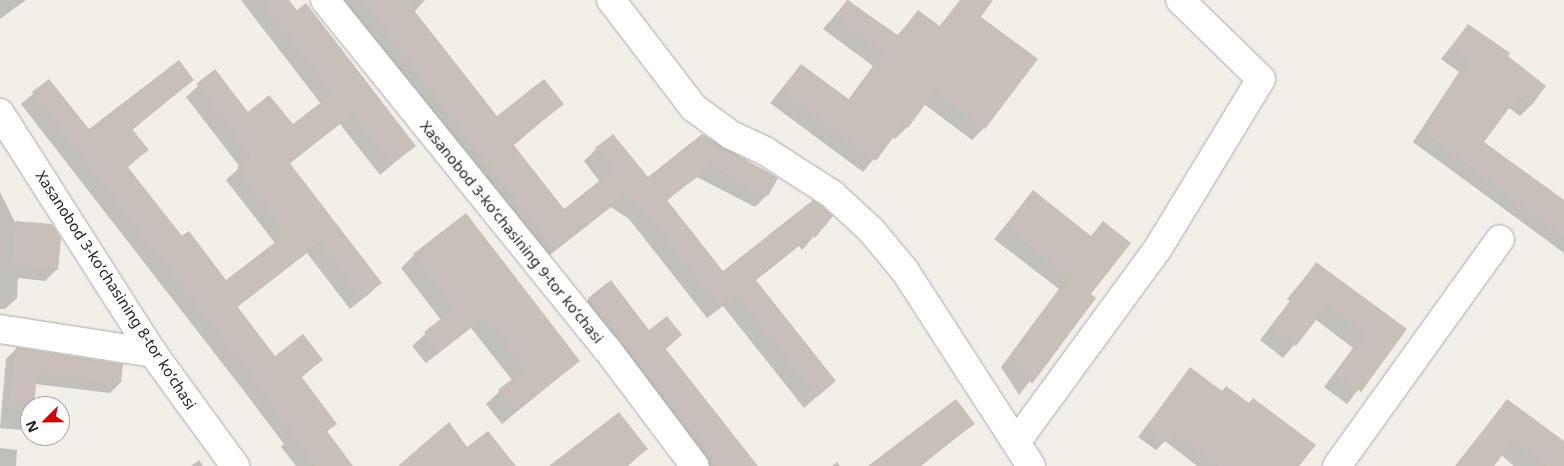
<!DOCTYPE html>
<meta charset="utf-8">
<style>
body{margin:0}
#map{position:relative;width:1564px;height:466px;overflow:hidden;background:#f2efe9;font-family:"Noto Sans",sans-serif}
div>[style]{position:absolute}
.shadow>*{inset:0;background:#0003}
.building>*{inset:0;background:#c7bfb8}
.roads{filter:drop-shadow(0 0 1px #a9a9a9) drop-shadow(0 0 1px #a9a9a9)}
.minor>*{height:28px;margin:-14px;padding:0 14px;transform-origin:14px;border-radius:14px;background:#fff}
span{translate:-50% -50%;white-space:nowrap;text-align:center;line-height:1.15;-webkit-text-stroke:5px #fff;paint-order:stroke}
.street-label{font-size:15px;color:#222}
.north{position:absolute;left:20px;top:396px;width:50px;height:50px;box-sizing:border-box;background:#fff;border:1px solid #a7a7a7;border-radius:50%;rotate:247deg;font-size:14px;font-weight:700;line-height:20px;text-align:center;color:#222}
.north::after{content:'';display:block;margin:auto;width:18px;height:22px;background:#d40000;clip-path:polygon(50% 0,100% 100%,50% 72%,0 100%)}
</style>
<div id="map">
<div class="shadow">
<i style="clip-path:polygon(0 0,26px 0,0 19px)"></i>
<i style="clip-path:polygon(241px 0,287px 0,414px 146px,380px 175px,340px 124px,289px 164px,380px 283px,369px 294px,350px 309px,307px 253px,236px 308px,275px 358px,321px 360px,301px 378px,335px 423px,326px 433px,352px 466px,296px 466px,281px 447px,284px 444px,240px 386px,21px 104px,49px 80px,89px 131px,193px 80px,132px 130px,147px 150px,127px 168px,182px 238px,226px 281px,275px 243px,226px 180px,240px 167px,186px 97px,215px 71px,248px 114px,293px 125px,321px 104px)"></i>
<i style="clip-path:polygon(341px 0,425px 0,414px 12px,497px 118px,562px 104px,513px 146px,564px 211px,600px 182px,584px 161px,596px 149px,648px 178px,702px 135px,767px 195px,755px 207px,697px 177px,666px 201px,723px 273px,831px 216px,802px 250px,799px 246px,755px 281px,834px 381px,804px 408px,723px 306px,707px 318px,629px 219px,611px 207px,541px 262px)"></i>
<i style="clip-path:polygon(848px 0,897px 36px,918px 11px,939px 27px,960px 0,981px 0,979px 17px,984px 128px,972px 140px,924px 104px,907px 127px,895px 139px,892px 137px,863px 172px,770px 103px,801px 65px,848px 100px,873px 66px,823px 29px)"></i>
<i style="clip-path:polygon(1468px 25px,1506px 56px,1530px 106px,1520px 116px,1508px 107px,1482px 142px,1564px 201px,1564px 253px,1413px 142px,1459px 72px,1441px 59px)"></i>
<i style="clip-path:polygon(0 192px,15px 222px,51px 225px,57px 269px,45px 281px,18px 278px,17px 298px,5px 309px,0 309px)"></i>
<i style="clip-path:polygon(1033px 192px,1090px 237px,1103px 223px,1090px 294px,1094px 298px,1019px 395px,1001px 367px,1059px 289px,994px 239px)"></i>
<i style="clip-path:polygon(414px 255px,579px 361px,502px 424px,486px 404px,512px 380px,471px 328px,426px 363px,412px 346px,441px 320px,401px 268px)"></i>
<i style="clip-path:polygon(1316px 264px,1406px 329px,1347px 404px,1324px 387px,1353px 348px,1315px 319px,1283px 358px,1260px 340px,1290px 301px,1287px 299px)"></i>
<i style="clip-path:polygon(589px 299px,649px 332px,681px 335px,665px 350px,756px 466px,698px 466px,577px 311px)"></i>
<i style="clip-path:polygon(16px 349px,120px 383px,110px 393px,35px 384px,30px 421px,21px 430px,0 428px,6px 359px)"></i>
<i style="clip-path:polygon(1190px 369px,1298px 466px,1197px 466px,1165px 441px,1156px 450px,1138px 437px)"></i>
<i style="clip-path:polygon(1507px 400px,1564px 443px,1564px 466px,1514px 466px,1501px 455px,1493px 466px,1455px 466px)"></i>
<i style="clip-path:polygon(973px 424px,921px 466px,870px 466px)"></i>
<i style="clip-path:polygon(0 448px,17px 450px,16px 466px,0 466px)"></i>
<i style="clip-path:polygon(646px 449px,628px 466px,554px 466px)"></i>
<i style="clip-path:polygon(199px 460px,203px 466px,191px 466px)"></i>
<i style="clip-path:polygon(837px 462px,840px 466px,832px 466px)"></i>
</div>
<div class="building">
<i style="clip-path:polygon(261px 0,289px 0,297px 10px,306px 3px,416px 146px,391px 165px,352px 114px,289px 162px,382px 283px,362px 298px,319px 242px,237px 306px,275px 356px,303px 334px,323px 360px,301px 376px,337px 424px,327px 431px,353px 466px,315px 466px,251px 375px,32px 92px,49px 79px,89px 129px,179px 60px,194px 80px,132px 129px,149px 150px,127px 166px,182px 236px,189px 231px,226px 280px,287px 233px,237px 167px,251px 156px,196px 84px,215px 69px,248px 112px,269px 95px,293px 124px,333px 93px)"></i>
<i style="clip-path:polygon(363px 0,406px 0,497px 116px,544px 79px,564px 104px,513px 144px,564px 209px,613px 170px,595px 148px,613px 134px,648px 177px,702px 134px,778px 178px,768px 196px,710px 165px,667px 200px,723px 271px,813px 200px,822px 206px,833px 216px,815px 238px,812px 234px,755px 279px,836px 381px,817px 397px,736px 294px,720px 307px,641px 206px,625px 195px,554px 251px)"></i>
<i style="clip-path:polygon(847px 0,899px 36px,918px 10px,941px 27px,961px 0,993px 0,981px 17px,1038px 59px,985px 129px,935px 91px,908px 128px,903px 124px,876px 161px,781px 90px,801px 64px,850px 100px,884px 54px,835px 16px)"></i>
<i style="clip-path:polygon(1468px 24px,1510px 53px,1508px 56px,1546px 86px,1531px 106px,1518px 96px,1484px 142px,1564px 200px,1564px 237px,1423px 131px,1469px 61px,1451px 48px)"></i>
<i style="clip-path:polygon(1033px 190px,1091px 236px,1103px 221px,1131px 243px,1091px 294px,1096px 298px,1032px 384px,1013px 355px,1070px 277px,1005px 226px)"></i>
<i style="clip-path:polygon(466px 213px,580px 361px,515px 412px,498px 390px,526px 368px,485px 316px,439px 351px,424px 332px,454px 308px,413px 254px)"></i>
<i style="clip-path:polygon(16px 221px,52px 224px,61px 238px,58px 270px,12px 265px)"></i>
<i style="clip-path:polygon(1316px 262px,1407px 329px,1361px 392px,1336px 374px,1365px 334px,1327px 306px,1296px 346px,1272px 327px,1302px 288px,1299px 286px)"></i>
<i style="clip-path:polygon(611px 280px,649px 330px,667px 316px,682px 335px,665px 348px,758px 466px,720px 466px,588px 298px)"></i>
<i style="clip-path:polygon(16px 347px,123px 364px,121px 383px,37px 374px,34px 406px,9px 406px)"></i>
<i style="clip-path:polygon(1190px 367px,1222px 391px,1226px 386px,1249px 403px,1253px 398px,1316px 445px,1299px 466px,1218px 466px,1173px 432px,1166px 442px,1146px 427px)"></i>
<i style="clip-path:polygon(956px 399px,975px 424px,965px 431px,919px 466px,868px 466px)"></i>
<i style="clip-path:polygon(1507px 399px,1564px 441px,1564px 466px,1546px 466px,1513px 441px,1494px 466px,1457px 466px)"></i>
<i style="clip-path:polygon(619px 412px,648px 449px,626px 466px,549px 466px)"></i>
<i style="clip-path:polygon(449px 422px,467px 447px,488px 431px,516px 466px,398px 466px)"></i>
</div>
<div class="roads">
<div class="minor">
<i style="left:325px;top:0;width:449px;rotate:51.1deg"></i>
<i style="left:607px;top:349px;width:146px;rotate:53.1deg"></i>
<i style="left:611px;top:0;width:136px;rotate:52.5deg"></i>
<i style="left:694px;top:108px;width:46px;rotate:36.1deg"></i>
<i style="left:731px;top:135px;width:38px;rotate:25deg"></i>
<i style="left:765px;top:151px;width:80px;rotate:32.7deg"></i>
<i style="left:832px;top:194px;width:53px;rotate:42.7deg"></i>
<i style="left:871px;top:230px;width:53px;rotate:50.3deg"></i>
<i style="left:905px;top:271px;width:232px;rotate:57.1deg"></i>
<i style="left:0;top:113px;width:285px;rotate:57.5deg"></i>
<i style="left:153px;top:353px;width:140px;rotate:54deg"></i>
<i style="left:0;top:329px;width:155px;rotate:8.9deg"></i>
<i style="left:1017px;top:441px;width:237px;rotate:-53.8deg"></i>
<i style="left:1157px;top:250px;width:200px;rotate:-58.7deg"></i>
<i style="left:1261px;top:79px;width:113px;rotate:-135.7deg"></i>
<i style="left:1337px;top:466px;width:279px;rotate:-54.3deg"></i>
</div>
</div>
<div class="street-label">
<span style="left:512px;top:232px;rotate:51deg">Xasanobod 3-koʻchasining 9-tor koʻchasi</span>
<span style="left:116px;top:290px;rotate:57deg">Xasanobod 3-koʻchasining 8-tor koʻchasi</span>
</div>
<div class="north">N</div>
</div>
